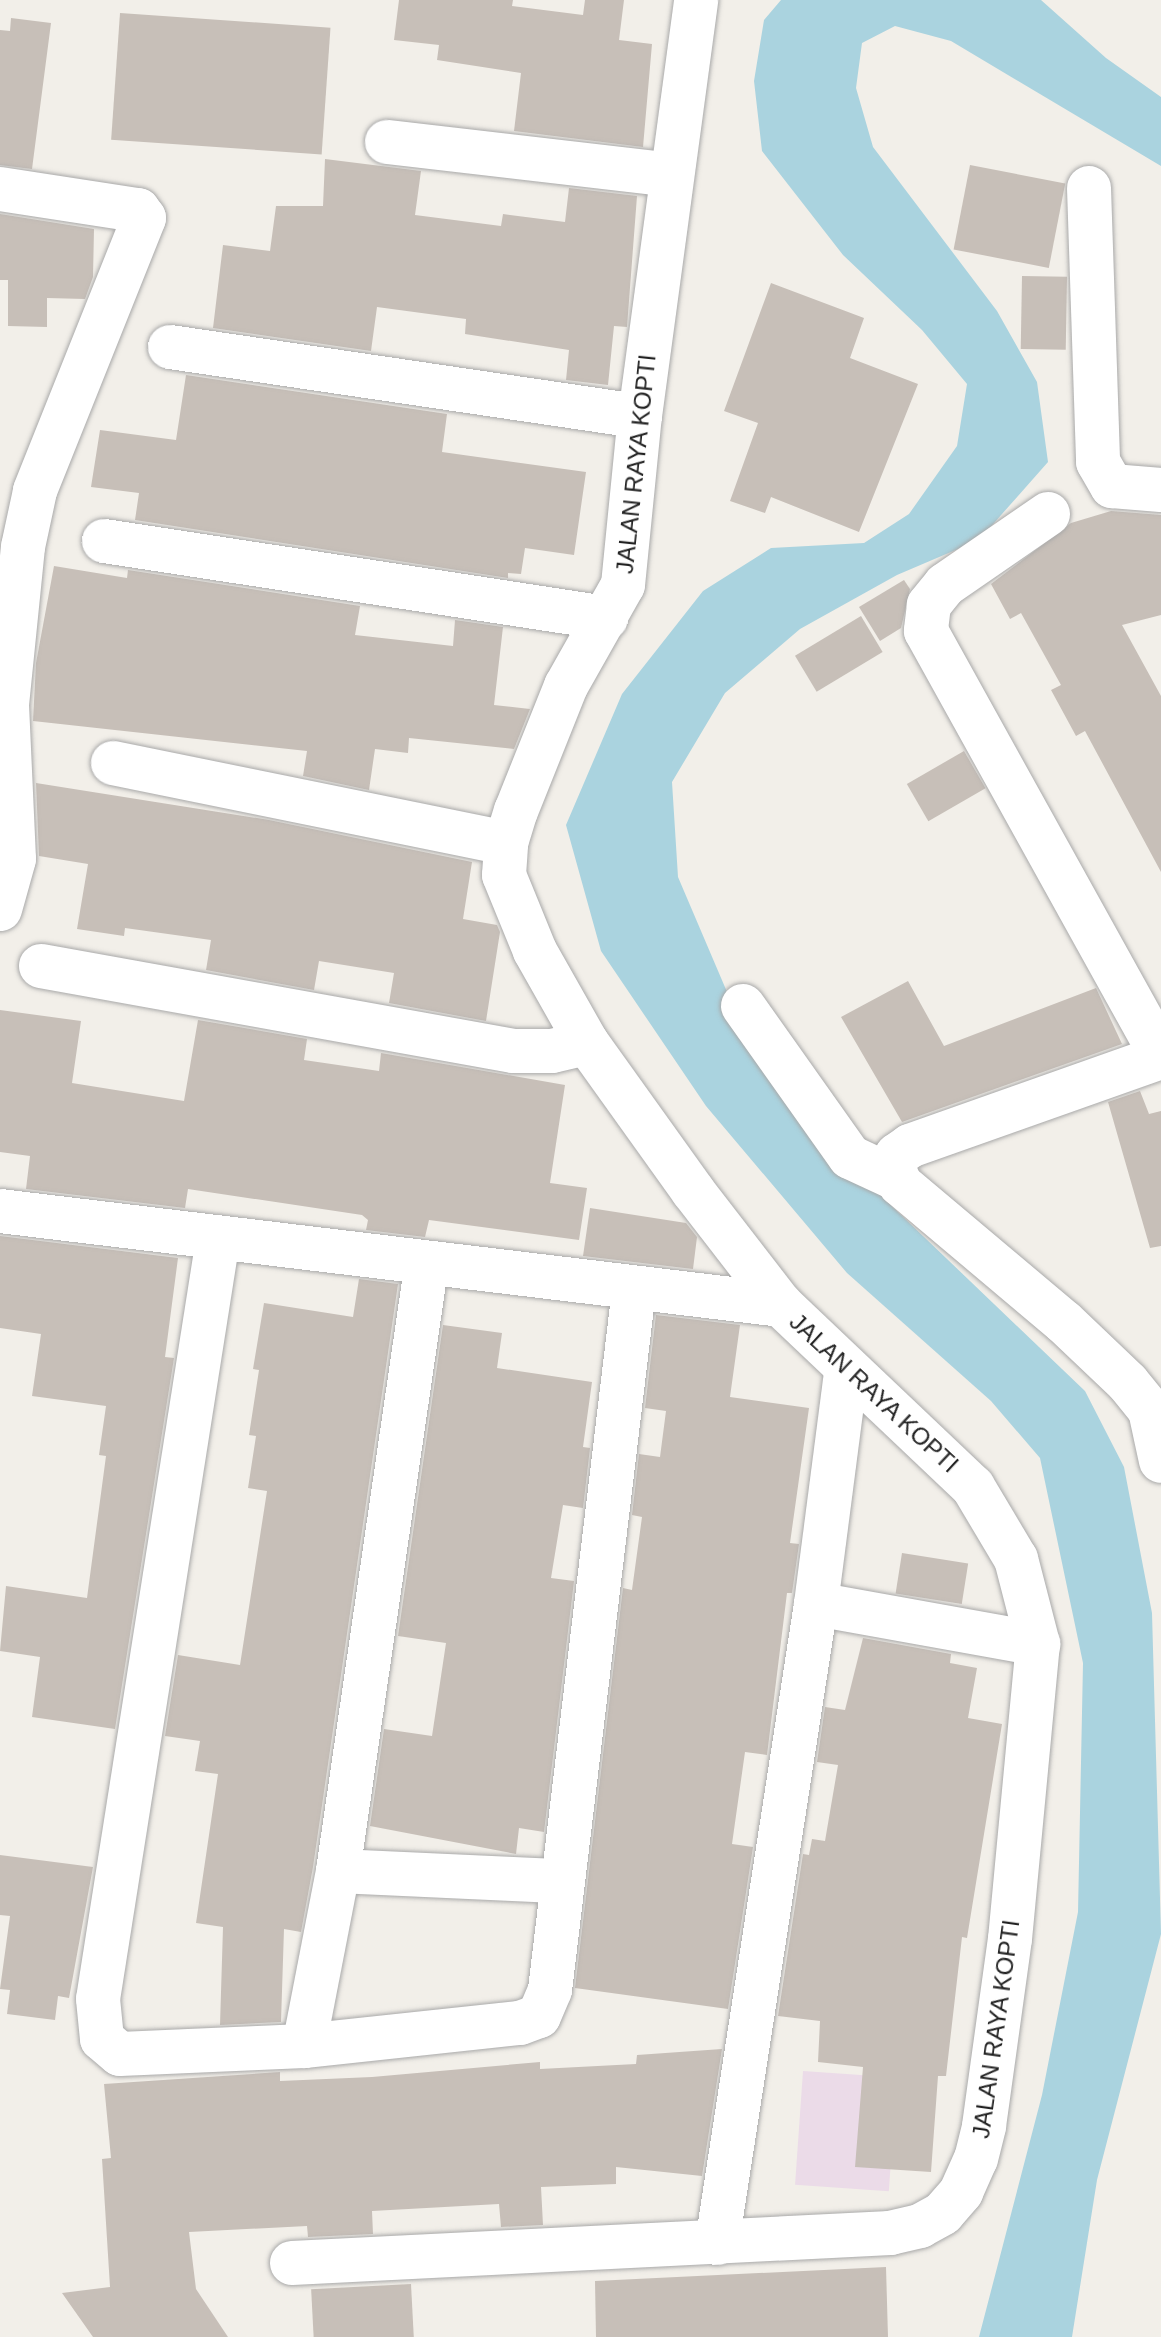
<!DOCTYPE html>
<style>
body{margin:0}
#map{position:relative;width:1161px;height:2337px;overflow:hidden;background:#f2efe9;font-family:Arial,sans-serif}
div>[style]{position:absolute}
.industrial>*{inset:0;background:#ebdbe8;transform-origin:0 0}
.water>*{inset:0;background:#aad3df}
.building>*{inset:0;background:#c7bfb8;transform-origin:0 0}
.roads{filter:drop-shadow(0 0 2px #a9a9a9) drop-shadow(0 0 2px #a9a9a9)}
.minor>*{height:44px;margin:-22px;padding:0 22px;transform-origin:22px;border-radius:22px;background:#fff}
span{translate:-50% -50%;white-space:nowrap;text-align:center;line-height:1.15;-webkit-text-stroke:7px #fff;paint-order:stroke}
.street-label{font-size:24px;color:#222}
</style>
<div id="map">
<div class="industrial">
<i style="left:803px;top:2071px;width:94px;height:114px;rotate:4deg"></i>
</div>
<div class="water">
<i style="clip-path:polygon(781px 0,1041px 0,1106px 58px,1161px 97px,1161px 166px,951px 41px,895px 26px,862px 43px,856px 88px,873px 147px,997px 311px,1037px 382px,1048px 462px,979px 540px,897px 575px,800px 629px,725px 693px,672px 782px,678px 877px,733px 1006px,831px 1148px,1085px 1391px,1124px 1467px,1152px 1613px,1161px 1934px,1097px 2180px,1072px 2337px,979px 2337px,1042px 2095px,1078px 1912px,1083px 1663px,1040px 1458px,991px 1401px,847px 1273px,706px 1106px,601px 951px,566px 825px,622px 694px,703px 591px,771px 548px,864px 543px,909px 514px,957px 446px,967px 384px,922px 330px,843px 255px,762px 151px,754px 81px,764px 20px)"></i>
</div>
<div class="building">
<i style="clip-path:polygon(399px 0,513px 0,512px 6px,583px 15px,585px 0,624px 0,619px 40px,652px 44px,643px 147px,514px 131px,521px 73px,437px 60px,439px 45px,394px 40px)"></i>
<i style="left:120px;top:13px;width:211px;height:127px;rotate:4deg"></i>
<i style="clip-path:polygon(11px 18px,51px 23px,32px 169px,0 165px,0 30px,10px 31px)"></i>
<i style="clip-path:polygon(325px 159px,421px 171px,415px 215px,501px 226px,503px 214px,565px 222px,569px 188px,637px 196px,627px 327px,614px 326px,608px 385px,566px 380px,569px 350px,465px 334px,466px 319px,377px 307px,371px 351px,213px 328px,223px 245px,270px 251px,276px 206px,323px 206px)"></i>
<i style="left:970px;top:165px;width:97px;height:86px;rotate:11deg"></i>
<i style="clip-path:polygon(0 214px,94px 229px,93px 277px,85px 299px,47px 298px,47px 327px,8px 326px,8px 280px,0 280px)"></i>
<i style="left:1022px;top:276px;width:45px;height:73px;rotate:1deg"></i>
<i style="clip-path:polygon(771px 283px,864px 318px,850px 358px,918px 384px,859px 532px,771px 497px,765px 513px,730px 501px,758px 423px,724px 411px)"></i>
<i style="clip-path:polygon(186px 375px,447px 414px,442px 452px,586px 472px,574px 555px,525px 548px,521px 574px,508px 573px,508px 578px,135px 520px,139px 493px,91px 487px,100px 430px,176px 440px)"></i>
<i style="clip-path:polygon(1111px 511px,1161px 515px,1161px 615px,1122px 625px,1161px 696px,1161px 872px,1085px 731px,1076px 736px,1051px 690px,1061px 685px,1021px 613px,1010px 619px,991px 584px,1071px 523px)"></i>
<i style="clip-path:polygon(54px 566px,127px 578px,128px 570px,360px 606px,355px 635px,453px 646px,455px 620px,503px 627px,494px 705px,530px 709px,514px 749px,409px 738px,408px 753px,375px 749px,369px 790px,303px 776px,307px 751px,33px 721px,36px 663px)"></i>
<i style="clip-path:polygon(904px 580px,910px 589px,901px 628px,880px 641px,859px 607px)"></i>
<i style="left:861px;top:616px;width:42px;height:77px;rotate:59deg"></i>
<i style="left:964px;top:751px;width:43px;height:66px;rotate:60deg"></i>
<i style="clip-path:polygon(36px 783px,269px 820px,472px 862px,463px 919px,497px 925px,500px 932px,486px 1021px,389px 1003px,394px 973px,319px 961px,314px 990px,206px 970px,211px 940px,125px 928px,124px 936px,77px 929px,88px 864px,39px 856px)"></i>
<i style="clip-path:polygon(908px 981px,944px 1046px,1096px 988px,1122px 1044px,902px 1122px,841px 1017px)"></i>
<i style="clip-path:polygon(0 1010px,81px 1021px,72px 1083px,184px 1101px,198px 1020px,307px 1039px,304px 1060px,379px 1071px,381px 1053px,565px 1085px,550px 1183px,587px 1188px,579px 1240px,429px 1220px,425px 1237px,366px 1230px,368px 1220px,362px 1215px,188px 1189px,185px 1208px,26px 1189px,30px 1156px,0 1152px)"></i>
<i style="clip-path:polygon(1140px 1091px,1149px 1114px,1161px 1111px,1161px 1246px,1150px 1248px,1108px 1102px)"></i>
<i style="clip-path:polygon(590px 1208px,686px 1223px,697px 1237px,693px 1269px,583px 1256px)"></i>
<i style="clip-path:polygon(0 1236px,178px 1258px,165px 1357px,174px 1358px,115px 1729px,32px 1717px,40px 1657px,0 1651px,6px 1586px,87px 1598px,106px 1456px,99px 1455px,106px 1406px,32px 1396px,41px 1334px,0 1328px)"></i>
<i style="clip-path:polygon(359px 1279px,398px 1284px,313px 1867px,301px 1932px,284px 1929px,281px 2022px,220px 2025px,223px 1927px,196px 1923px,218px 1774px,195px 1771px,200px 1741px,165px 1736px,178px 1655px,240px 1665px,267px 1491px,248px 1488px,256px 1436px,249px 1435px,259px 1370px,253px 1369px,264px 1303px,353px 1317px)"></i>
<i style="clip-path:polygon(656px 1315px,740px 1325px,730px 1397px,809px 1408px,790px 1543px,799px 1544px,792px 1593px,787px 1593px,767px 1755px,745px 1752px,732px 1844px,753px 1847px,728px 2009px,575px 1988px,623px 1588px,632px 1590px,642px 1517px,632px 1515px,639px 1454px,660px 1457px,666px 1411px,645px 1408px)"></i>
<i style="clip-path:polygon(443px 1325px,502px 1333px,497px 1368px,592px 1382px,583px 1447px,590px 1448px,583px 1508px,563px 1505px,551px 1578px,574px 1581px,544px 1832px,519px 1828px,516px 1854px,370px 1826px,384px 1729px,432px 1736px,446px 1643px,398px 1636px)"></i>
<i style="left:902px;top:1553px;width:67px;height:41px;rotate:9deg"></i>
<i style="clip-path:polygon(863px 1638px,951px 1654px,950px 1663px,977px 1668px,968px 1718px,1002px 1724px,967px 1938px,962px 1937px,946px 2076px,938px 2076px,931px 2172px,855px 2167px,863px 2067px,818px 2062px,820px 2021px,778px 2016px,803px 1854px,809px 1855px,812px 1839px,825px 1841px,838px 1765px,817px 1762px,825px 1707px,845px 1710px)"></i>
<i style="clip-path:polygon(0 1855px,93px 1867px,69px 1998px,58px 1996px,55px 2020px,7px 2014px,10px 1990px,0 1989px,10px 1916px,0 1915px)"></i>
<i style="clip-path:polygon(722px 2049px,702px 2176px,616px 2167px,616px 2184px,541px 2187px,543px 2225px,501px 2227px,499px 2204px,372px 2211px,373px 2234px,308px 2237px,307px 2226px,189px 2232px,196px 2289px,228px 2337px,93px 2337px,62px 2293px,110px 2287px,102px 2159px,111px 2158px,104px 2084px,280px 2072px,280px 2081px,372px 2077px,540px 2062px,540px 2069px,636px 2064px,637px 2055px)"></i>
<i style="clip-path:polygon(886px 2267px,888px 2337px,596px 2337px,595px 2281px)"></i>
<i style="left:411px;top:2284px;width:53px;height:100px;rotate:87deg"></i>
</div>
<div class="roads">
<div class="minor">
<i style="left:387px;top:142px;width:286px;rotate:6.6deg"></i>
<i style="left:1089px;top:188px;width:274px;rotate:88.1deg"></i>
<i style="left:1098px;top:462px;width:28px;rotate:60deg"></i>
<i style="left:1112px;top:486px;width:49px;rotate:4.7deg"></i>
<i style="left:0;top:189px;width:140px;rotate:8.7deg"></i>
<i style="left:138px;top:210px;width:10px;rotate:53deg"></i>
<i style="left:144px;top:218px;width:294px;rotate:111.8deg"></i>
<i style="left:35px;top:491px;width:57px;rotate:102.1deg"></i>
<i style="left:23px;top:547px;width:159px;rotate:95.8deg"></i>
<i style="left:7px;top:705px;width:154px;rotate:87.4deg"></i>
<i style="left:14px;top:859px;width:52px;rotate:105.6deg"></i>
<i style="left:170px;top:347px;width:475px;rotate:8.4deg"></i>
<i style="left:1048px;top:514px;width:125px;rotate:145.4deg"></i>
<i style="left:945px;top:585px;width:26px;rotate:129deg"></i>
<i style="left:929px;top:605px;width:26px;rotate:97deg"></i>
<i style="left:926px;top:631px;width:485px;rotate:61deg"></i>
<i style="left:104px;top:541px;width:508px;rotate:8.72deg"></i>
<i style="left:113px;top:763px;width:401px;rotate:11.5deg"></i>
<i style="left:41px;top:966px;width:480px;rotate:10.2deg"></i>
<i style="left:513px;top:1051px;width:39px"></i>
<i style="left:552px;top:1051px;width:36px;rotate:-13deg"></i>
<i style="left:743px;top:1006px;width:185px;rotate:54.7deg"></i>
<i style="left:850px;top:1157px;width:50px;rotate:25deg"></i>
<i style="left:1161px;top:1057px;width:266px;rotate:160.5deg"></i>
<i style="left:910px;top:1146px;width:16px;rotate:145deg"></i>
<i style="left:897px;top:1155px;width:12px;rotate:110deg"></i>
<i style="left:893px;top:1166px;width:19px;rotate:69deg"></i>
<i style="left:900px;top:1184px;width:214px;rotate:40.1deg"></i>
<i style="left:1064px;top:1322px;width:88px;rotate:43.6deg"></i>
<i style="left:1128px;top:1383px;width:35px;rotate:51deg"></i>
<i style="left:1150px;top:1410px;width:52px;rotate:77.8deg"></i>
<i style="left:0;top:1211px;width:787px;rotate:6.86deg"></i>
<i style="left:218px;top:1239px;width:769px;rotate:98.97deg"></i>
<i style="left:98px;top:1999px;width:40px;rotate:84.3deg"></i>
<i style="left:102px;top:2039px;width:23px;rotate:40deg"></i>
<i style="left:120px;top:2054px;width:184px;rotate:-2.5deg"></i>
<i style="left:304px;top:2046px;width:217px;rotate:-6.1deg"></i>
<i style="left:520px;top:2023px;width:20px;rotate:-20deg"></i>
<i style="left:539px;top:2016px;width:28px;rotate:-67deg"></i>
<i style="left:550px;top:1990px;width:705px;rotate:-83.16deg"></i>
<i style="left:816px;top:1604px;width:226px;rotate:10.2deg"></i>
<i style="left:338px;top:1871px;width:224px;rotate:2.6deg"></i>
<i style="left:304px;top:2046px;width:178px;rotate:-79deg"></i>
<i style="left:338px;top:1871px;width:615px;rotate:-81.69deg"></i>
<i style="left:717px;top:2243px;width:647px;rotate:-81.19deg"></i>
<i style="left:816px;top:1604px;width:234px;rotate:-82.6deg"></i>
<i style="left:292px;top:2263px;width:599px;rotate:-2.87deg"></i>
<i style="left:890px;top:2233px;width:31px;rotate:-13deg"></i>
<i style="left:920px;top:2226px;width:26px;rotate:-29deg"></i>
<i style="left:943px;top:2213px;width:28px;rotate:-49deg"></i>
<i style="left:961px;top:2192px;width:36px;rotate:-66deg"></i>
<i style="left:976px;top:2159px;width:34px;rotate:-76deg"></i>
<i style="left:984px;top:2126px;width:189px;rotate:-82.1deg"></i>
<i style="left:1010px;top:1939px;width:296px;rotate:-84.6deg"></i>
<i style="left:1038px;top:1644px;width:88px;rotate:-104.5deg"></i>
<i style="left:1016px;top:1559px;width:84px;rotate:-120.8deg"></i>
<i style="left:973px;top:1487px;width:265px;rotate:-136.5deg"></i>
<i style="left:781px;top:1305px;width:144px;rotate:-127.7deg"></i>
<i style="left:693px;top:1191px;width:182px;rotate:-125.6deg"></i>
<i style="left:587px;top:1043px;width:106px;rotate:-119.5deg"></i>
<i style="left:535px;top:951px;width:82px;rotate:-112.2deg"></i>
<i style="left:504px;top:875px;width:32px;rotate:-86deg"></i>
<i style="left:506px;top:843px;width:34px;rotate:-73deg"></i>
<i style="left:516px;top:811px;width:135px;rotate:-68.2deg"></i>
<i style="left:566px;top:686px;width:116px;rotate:-60.6deg"></i>
<i style="left:623px;top:585px;width:170px;rotate:-84.3deg"></i>
<i style="left:640px;top:416px;width:420px;rotate:-82.3deg"></i>
</div>
</div>
<div class="street-label">
<span style="left:636px;top:464px;rotate:-84deg">JALAN RAYA KOPTI</span>
<span style="left:874px;top:1393px;rotate:43deg">JALAN RAYA KOPTI</span>
<span style="left:996px;top:2029px;rotate:-82deg">JALAN RAYA KOPTI</span>
</div>
</div>
